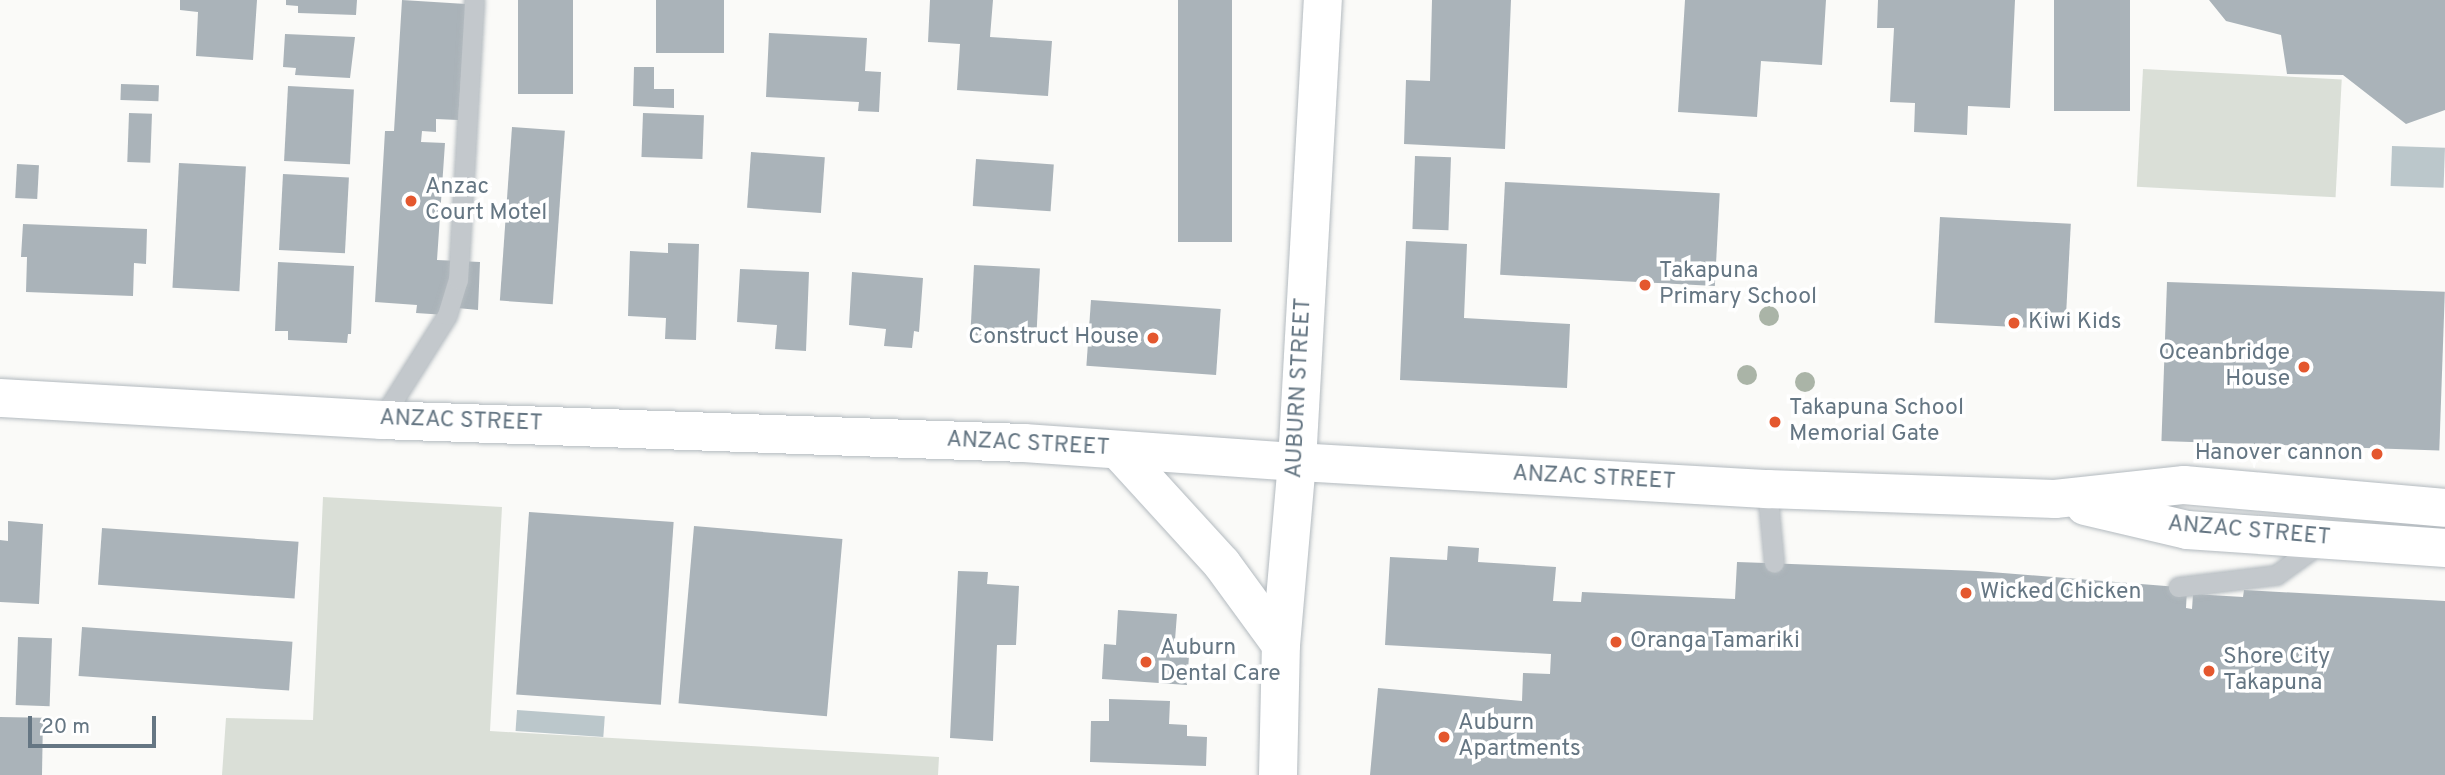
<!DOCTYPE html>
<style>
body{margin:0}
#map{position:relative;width:2445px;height:775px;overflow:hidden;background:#fafaf8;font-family:Overpass,sans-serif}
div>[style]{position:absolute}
.green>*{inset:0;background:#dadfd7;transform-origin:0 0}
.water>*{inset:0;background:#bbc7cb;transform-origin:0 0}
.building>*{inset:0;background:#aab3b9;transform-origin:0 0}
.roads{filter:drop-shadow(0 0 2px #b3babf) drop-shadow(0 0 2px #b3babf)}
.service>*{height:19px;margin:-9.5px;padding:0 9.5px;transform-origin:9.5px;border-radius:9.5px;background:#c3c8cc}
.secondary>*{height:38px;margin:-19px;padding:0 19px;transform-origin:19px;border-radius:19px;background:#fff}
.trees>*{width:20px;height:20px;margin:-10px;border-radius:50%;background:#aab4a7}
.dots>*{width:19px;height:19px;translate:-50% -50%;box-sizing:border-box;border:4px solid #fff;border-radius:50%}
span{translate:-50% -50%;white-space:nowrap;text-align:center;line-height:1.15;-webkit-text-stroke:7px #fff;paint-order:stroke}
.poi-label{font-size:23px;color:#657683}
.left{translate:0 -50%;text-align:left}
.right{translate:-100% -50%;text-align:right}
.street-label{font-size:23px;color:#657683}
.scale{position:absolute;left:28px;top:716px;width:128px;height:32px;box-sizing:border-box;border:4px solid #657683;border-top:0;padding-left:9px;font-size:21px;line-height:24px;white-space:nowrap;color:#657683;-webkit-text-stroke:5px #fff;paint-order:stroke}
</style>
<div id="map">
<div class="green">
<i style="left:2143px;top:69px;width:199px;height:118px;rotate:3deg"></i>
<i style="clip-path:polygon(323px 497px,502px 507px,490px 731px,939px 757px,938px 775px,222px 775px,226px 718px,313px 720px)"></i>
</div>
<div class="water">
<i style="left:2392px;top:146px;width:53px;height:40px;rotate:2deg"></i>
<i style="left:517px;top:710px;width:88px;height:21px;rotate:4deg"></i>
</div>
<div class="building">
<i style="clip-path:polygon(180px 0,257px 0,253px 60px,196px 56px,198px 12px,180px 10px)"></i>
<i style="clip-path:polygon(286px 0,357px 0,356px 15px,298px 13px,298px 6px,286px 5px)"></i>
<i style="clip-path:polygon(402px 0,466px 4px,458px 120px,436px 119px,436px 132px,422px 131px,421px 142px,445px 143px,437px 260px,480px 262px,478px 310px,447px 307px,446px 315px,416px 313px,417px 305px,375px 302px,385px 131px,394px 131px)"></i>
<i style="left:518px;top:0;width:55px;height:94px"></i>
<i style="left:656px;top:0;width:68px;height:53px"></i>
<i style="clip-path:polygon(930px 0,993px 0,990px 37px,1052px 41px,1048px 96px,957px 90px,960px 44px,928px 42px)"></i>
<i style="left:1178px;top:0;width:54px;height:242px"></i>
<i style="clip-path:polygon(1432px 0,1511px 0,1505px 149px,1404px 144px,1406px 80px,1430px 81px)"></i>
<i style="clip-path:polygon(1685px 0,1826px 0,1822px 65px,1761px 61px,1757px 117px,1678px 112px)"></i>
<i style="clip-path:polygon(1878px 0,2015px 0,2010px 108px,1968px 106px,1967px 135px,1914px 132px,1915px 103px,1890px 102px,1894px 28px,1877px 28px)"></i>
<i style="left:2054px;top:0;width:76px;height:111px"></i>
<i style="clip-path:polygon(2209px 0,2445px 0,2445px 110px,2406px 124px,2343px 75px,2287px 74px,2281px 35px,2226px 21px)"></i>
<i style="clip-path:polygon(769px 33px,867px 38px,865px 71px,881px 72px,879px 112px,858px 111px,859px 102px,766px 97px)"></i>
<i style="clip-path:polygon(285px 34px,355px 37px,350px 78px,295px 75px,296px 68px,283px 67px)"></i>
<i style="clip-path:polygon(634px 67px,654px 67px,654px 89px,674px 89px,674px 108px,633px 106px)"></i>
<i style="left:121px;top:84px;width:38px;height:16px;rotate:2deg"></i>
<i style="left:288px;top:86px;width:66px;height:75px;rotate:3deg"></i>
<i style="left:129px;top:113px;width:23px;height:49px;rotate:2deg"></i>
<i style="left:643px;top:113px;width:61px;height:44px;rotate:2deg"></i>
<i style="left:512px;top:127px;width:53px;height:174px;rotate:4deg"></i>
<i style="left:751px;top:152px;width:74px;height:56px;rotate:4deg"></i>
<i style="left:1415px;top:156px;width:36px;height:73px;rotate:2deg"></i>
<i style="left:976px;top:159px;width:78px;height:47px;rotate:4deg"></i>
<i style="left:179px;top:163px;width:67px;height:125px;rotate:3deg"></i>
<i style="left:17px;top:164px;width:22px;height:34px;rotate:3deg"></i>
<i style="left:283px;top:174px;width:66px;height:76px;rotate:3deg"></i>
<i style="left:1505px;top:182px;width:215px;height:93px;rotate:3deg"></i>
<i style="left:1940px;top:217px;width:131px;height:106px;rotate:3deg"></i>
<i style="clip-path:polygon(23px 224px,147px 229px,146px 264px,134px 263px,133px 296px,26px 292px,27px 257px,21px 257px)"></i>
<i style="clip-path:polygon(1406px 241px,1467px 244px,1464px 318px,1570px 324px,1567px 388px,1400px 380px)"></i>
<i style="clip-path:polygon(668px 243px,699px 244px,696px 340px,665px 339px,666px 318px,628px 316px,630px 251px,668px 253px)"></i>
<i style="clip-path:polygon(278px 262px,354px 266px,351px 334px,348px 334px,347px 343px,288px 340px,288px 331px,275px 331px)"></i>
<i style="left:974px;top:265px;width:66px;height:70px;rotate:3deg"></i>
<i style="clip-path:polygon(740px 269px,809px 272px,806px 351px,775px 349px,777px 325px,737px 322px)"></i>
<i style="clip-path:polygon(852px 272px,923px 278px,919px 332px,914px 331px,912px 348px,884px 346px,886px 329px,849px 325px)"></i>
<i style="left:2167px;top:282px;width:278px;height:159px;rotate:2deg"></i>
<i style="left:1091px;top:300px;width:130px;height:66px;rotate:4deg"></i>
<i style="left:529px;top:512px;width:145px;height:183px;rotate:4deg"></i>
<i style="clip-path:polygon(8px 521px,43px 524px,39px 604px,0 602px,0 540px,8px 541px)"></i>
<i style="left:694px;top:526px;width:149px;height:178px;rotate:5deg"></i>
<i style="left:102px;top:528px;width:197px;height:57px;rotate:4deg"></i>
<i style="clip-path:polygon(1448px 546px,1479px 548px,1478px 562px,1556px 567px,1553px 601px,1581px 602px,1582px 592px,1735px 599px,1737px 562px,1978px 571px,2178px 587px,2187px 588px,2186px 608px,2192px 609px,2193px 594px,2243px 597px,2244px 590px,2445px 601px,2445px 775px,1370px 775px,1378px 688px,1522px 701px,1523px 673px,1550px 674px,1551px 654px,1385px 645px,1390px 557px,1447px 560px)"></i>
<i style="clip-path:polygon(958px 571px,988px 572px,987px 584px,1019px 586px,1016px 645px,997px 645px,993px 741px,950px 738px)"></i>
<i style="clip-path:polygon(1118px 610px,1177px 614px,1175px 640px,1190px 641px,1187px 685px,1102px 679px,1104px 644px,1116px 645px)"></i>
<i style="left:82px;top:627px;width:211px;height:49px;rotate:4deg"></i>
<i style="left:18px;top:637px;width:34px;height:68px;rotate:2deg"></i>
<i style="clip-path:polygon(1109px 699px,1170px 701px,1169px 724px,1187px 725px,1187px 736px,1207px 737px,1206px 766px,1090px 762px,1091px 721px,1109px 721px)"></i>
<i style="left:0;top:717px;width:43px;height:58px;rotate:1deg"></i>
</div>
<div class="roads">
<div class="service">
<i style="left:381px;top:420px;width:124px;rotate:-57.8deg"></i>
<i style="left:447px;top:315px;width:37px;rotate:-73deg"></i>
<i style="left:458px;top:280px;width:280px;rotate:-86.7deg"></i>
<i style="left:1767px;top:489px;width:74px;rotate:84.6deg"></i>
<i style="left:2178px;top:587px;width:99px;rotate:-7deg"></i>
<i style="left:2276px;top:575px;width:57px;rotate:-35.7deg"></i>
</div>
<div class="secondary">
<i style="left:0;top:398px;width:382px;rotate:3.3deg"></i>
<i style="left:381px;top:420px;width:643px;rotate:2.05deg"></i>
<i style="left:1024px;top:443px;width:274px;rotate:4deg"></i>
<i style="left:1297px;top:462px;width:471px;rotate:3.3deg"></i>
<i style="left:1767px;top:489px;width:288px;rotate:2deg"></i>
<i style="left:2055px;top:499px;width:130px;rotate:-6.2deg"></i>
<i style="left:2184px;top:485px;width:262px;rotate:5deg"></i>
<i style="left:1118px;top:450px;width:154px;rotate:47.6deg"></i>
<i style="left:1222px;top:564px;width:100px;rotate:53.9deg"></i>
<i style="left:2085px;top:506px;width:105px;rotate:13.2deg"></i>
<i style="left:2187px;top:530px;width:259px;rotate:4deg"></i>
<i style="left:1278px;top:775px;width:130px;rotate:-88.7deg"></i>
<i style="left:1281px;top:645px;width:184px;rotate:-85deg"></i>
<i style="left:1297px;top:462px;width:463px;rotate:-86.8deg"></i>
</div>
</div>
<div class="trees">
<i style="left:1769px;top:316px"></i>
<i style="left:1747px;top:375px"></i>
<i style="left:1805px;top:382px"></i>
</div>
<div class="dots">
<i style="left:411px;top:201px;background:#e4572e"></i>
<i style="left:1645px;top:285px;background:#e4572e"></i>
<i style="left:2014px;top:323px;background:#e4572e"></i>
<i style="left:1153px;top:338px;background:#e4572e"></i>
<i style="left:2304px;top:367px;background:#e4572e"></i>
<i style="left:1775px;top:422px;background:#e4572e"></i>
<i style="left:2377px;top:454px;background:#e4572e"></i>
<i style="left:1966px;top:593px;background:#e4572e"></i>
<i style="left:1616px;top:642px;background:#e4572e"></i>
<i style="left:1146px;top:662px;background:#e4572e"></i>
<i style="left:2209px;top:671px;background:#e4572e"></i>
<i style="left:1444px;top:737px;background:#e4572e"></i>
</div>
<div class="poi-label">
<span class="left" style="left:425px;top:201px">Anzac<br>Court Motel</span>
<span class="left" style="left:1659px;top:285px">Takapuna<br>Primary School</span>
<span class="left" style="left:2028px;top:323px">Kiwi Kids</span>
<span class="right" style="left:1139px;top:338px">Construct House</span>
<span class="right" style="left:2290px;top:367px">Oceanbridge<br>House</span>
<span class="left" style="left:1789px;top:422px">Takapuna School<br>Memorial Gate</span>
<span class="right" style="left:2363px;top:454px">Hanover cannon</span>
<span class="left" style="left:1980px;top:593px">Wicked Chicken</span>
<span class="left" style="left:1630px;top:642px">Oranga Tamariki</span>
<span class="left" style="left:1160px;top:662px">Auburn<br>Dental Care</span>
<span class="left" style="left:2223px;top:671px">Shore City<br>Takapuna</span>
<span class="left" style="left:1458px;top:737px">Auburn<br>Apartments</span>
</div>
<div class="street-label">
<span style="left:1300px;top:388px;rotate:-87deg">AUBURN STREET</span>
<span style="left:461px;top:422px;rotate:2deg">ANZAC STREET</span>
<span style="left:1028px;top:445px;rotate:3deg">ANZAC STREET</span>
<span style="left:1594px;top:479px;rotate:3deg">ANZAC STREET</span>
<span style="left:2249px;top:532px;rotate:5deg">ANZAC STREET</span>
</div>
<div class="scale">20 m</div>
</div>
